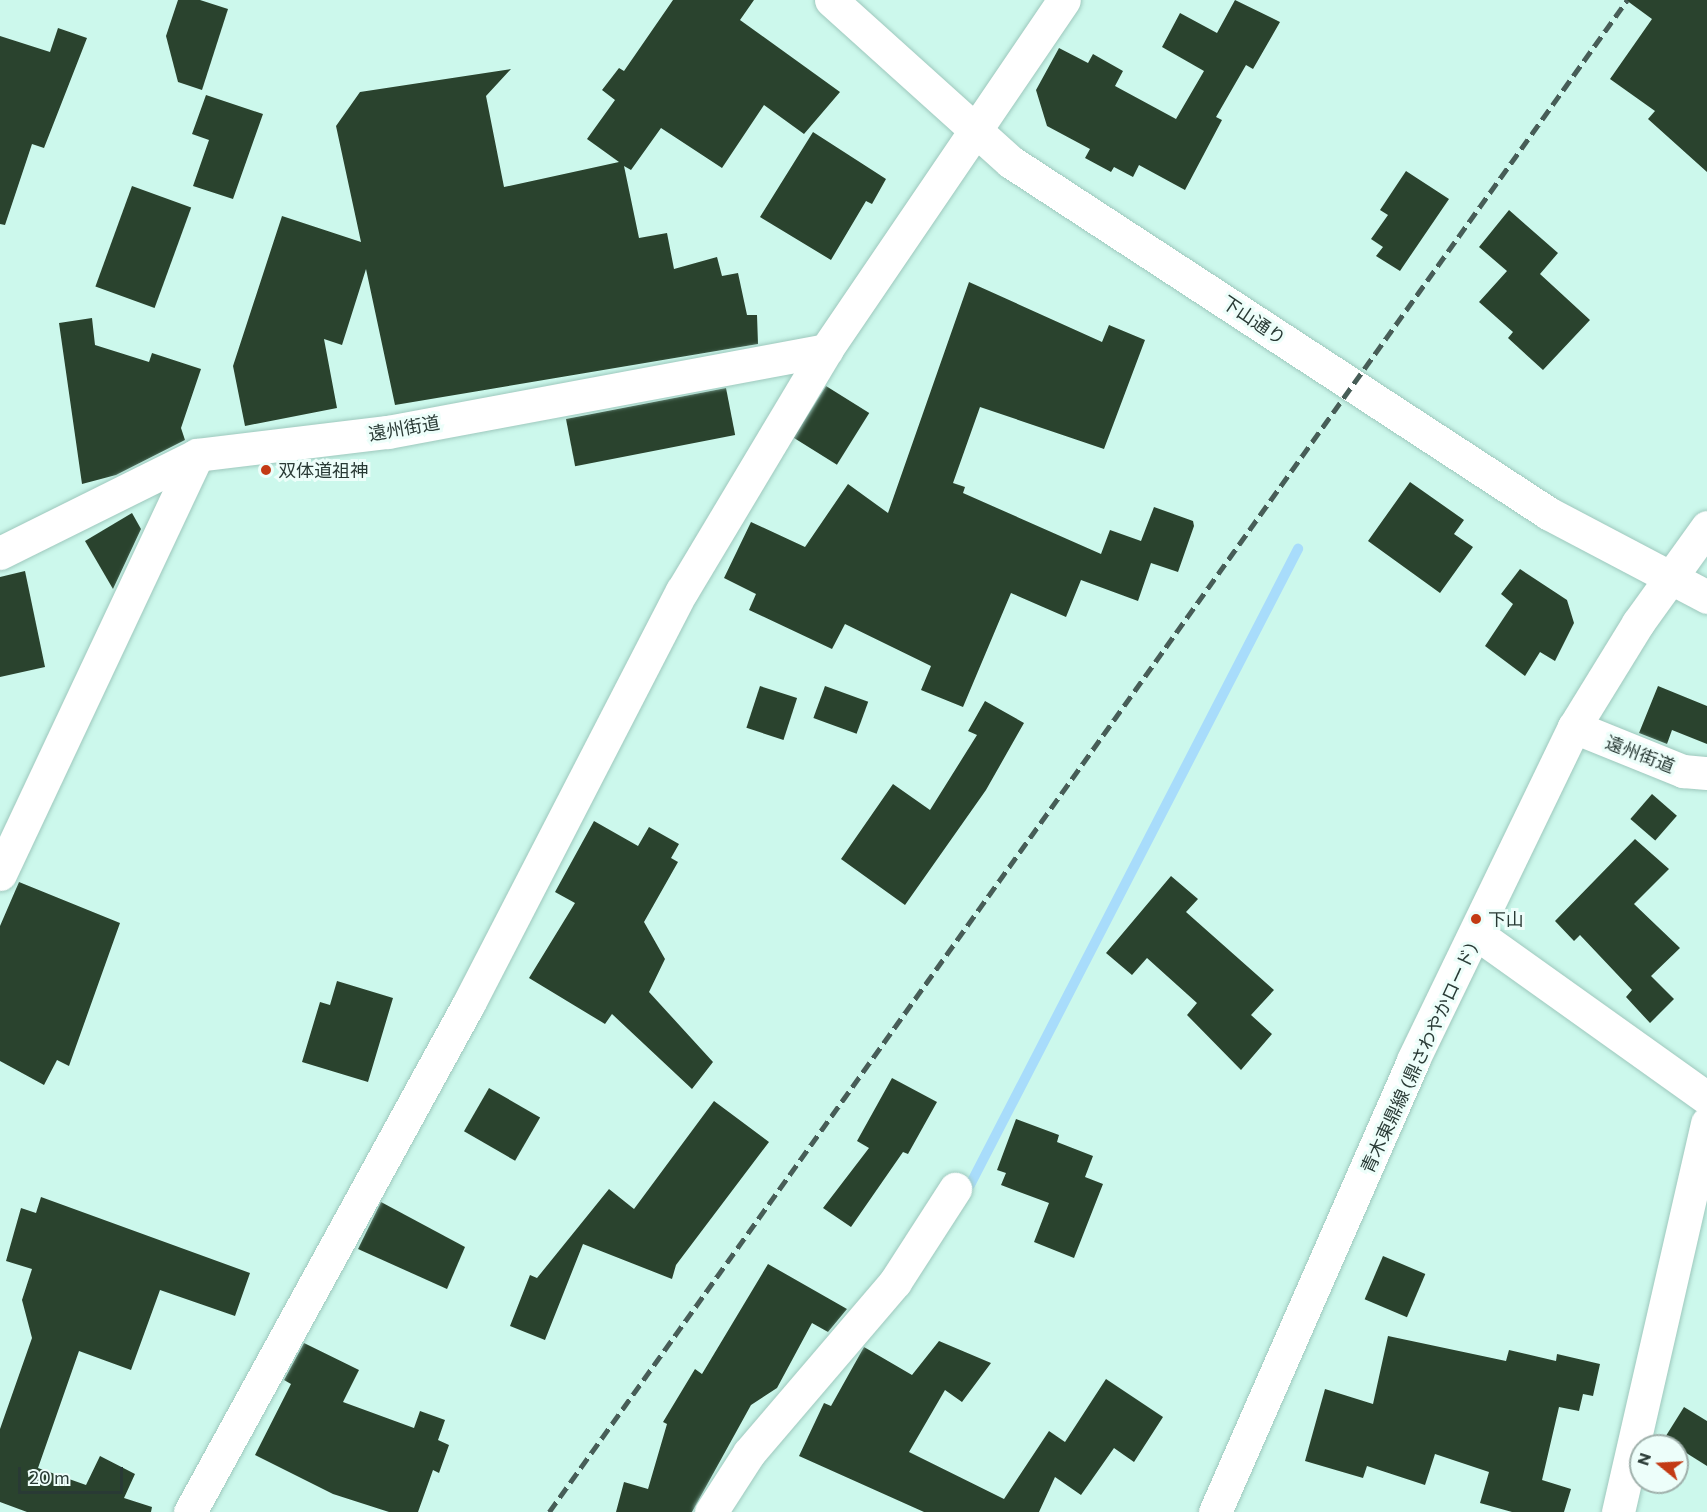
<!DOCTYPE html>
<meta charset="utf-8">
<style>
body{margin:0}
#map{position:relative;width:1707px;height:1512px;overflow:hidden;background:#ccf8ec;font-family:Commissioner,"Noto Sans JP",sans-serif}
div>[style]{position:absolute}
.stream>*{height:10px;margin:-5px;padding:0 5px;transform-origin:5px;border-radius:5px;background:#a8dcfb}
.building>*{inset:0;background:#2a432e;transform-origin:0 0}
.roads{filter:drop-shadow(0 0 2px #9ec8bd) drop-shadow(0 0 2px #9ec8bd)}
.street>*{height:33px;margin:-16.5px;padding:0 16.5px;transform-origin:16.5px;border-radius:16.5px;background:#fff}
.secondary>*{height:33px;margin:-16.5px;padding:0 16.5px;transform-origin:16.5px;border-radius:16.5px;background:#fff}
.rail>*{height:4.5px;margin-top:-2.25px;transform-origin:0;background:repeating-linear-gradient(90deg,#475d57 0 12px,transparent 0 18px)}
.dots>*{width:16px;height:16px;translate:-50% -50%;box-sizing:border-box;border:3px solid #edfefa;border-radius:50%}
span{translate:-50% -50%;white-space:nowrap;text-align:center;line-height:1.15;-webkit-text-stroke:6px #edfefa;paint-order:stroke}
.street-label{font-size:18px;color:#293a35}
.poi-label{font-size:18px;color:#293a35}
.left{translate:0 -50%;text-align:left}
.north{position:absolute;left:1629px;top:1434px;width:60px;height:60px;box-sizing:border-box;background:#edfefa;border:2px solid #9fb0ab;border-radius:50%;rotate:288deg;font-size:16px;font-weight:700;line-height:24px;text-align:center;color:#293a35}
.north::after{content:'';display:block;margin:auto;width:21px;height:27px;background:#c33a14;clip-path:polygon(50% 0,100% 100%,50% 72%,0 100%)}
.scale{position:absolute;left:18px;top:1467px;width:105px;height:27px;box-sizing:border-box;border:3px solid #293a35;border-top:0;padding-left:8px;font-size:18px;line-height:21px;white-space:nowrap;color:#293a35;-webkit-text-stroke:4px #edfefa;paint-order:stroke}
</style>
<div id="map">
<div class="stream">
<i style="left:970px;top:1185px;width:716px;rotate:-62.72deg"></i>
</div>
<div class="building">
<i style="clip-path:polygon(178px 0,200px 0,228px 9px,202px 90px,178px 82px,166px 36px)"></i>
<i style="clip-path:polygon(673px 0,754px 0,740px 20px,840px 92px,804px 134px,764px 105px,722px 168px,661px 128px,631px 170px,624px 166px,639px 238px,667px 233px,674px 269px,717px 257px,722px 276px,738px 273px,747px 315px,757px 315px,758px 344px,395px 405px,366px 269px,342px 345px,324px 339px,337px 408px,245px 426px,233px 366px,282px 216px,361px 242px,336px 126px,360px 92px,511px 69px,486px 96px,504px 187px,619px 162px,587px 139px,615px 100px,602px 90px,619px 68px,624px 71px)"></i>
<i style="clip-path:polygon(1235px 0,1280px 22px,1253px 69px,1246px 65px,1216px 117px,1222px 120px,1185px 190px,1139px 165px,1133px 177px,1114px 167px,1111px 172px,1085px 158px,1090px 149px,1047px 126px,1036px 90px,1059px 48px,1088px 63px,1093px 54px,1123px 71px,1115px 86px,1176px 119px,1204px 71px,1162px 47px,1180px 13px,1217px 33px)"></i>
<i style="clip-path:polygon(1626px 0,1707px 0,1707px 172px,1648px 119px,1655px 111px,1610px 79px,1652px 19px)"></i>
<i style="clip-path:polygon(58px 28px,87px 38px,44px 148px,32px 144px,5px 225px,0 224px,0 36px,50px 52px)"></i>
<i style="clip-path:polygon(206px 95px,263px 114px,233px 199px,193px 186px,209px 140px,192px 134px)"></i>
<i style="clip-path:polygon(813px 132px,886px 179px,872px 204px,866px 201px,831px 260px,760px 217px)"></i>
<i style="clip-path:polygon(1406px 171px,1449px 199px,1400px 271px,1376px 256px,1383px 247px,1371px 239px,1388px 215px,1380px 210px)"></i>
<i style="left:132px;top:186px;width:63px;height:107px;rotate:20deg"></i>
<i style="clip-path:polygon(1509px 210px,1558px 253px,1540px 274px,1590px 320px,1543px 370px,1508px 338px,1513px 332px,1479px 302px,1507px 271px,1479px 247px)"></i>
<i style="clip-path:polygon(969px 282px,1102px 342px,1109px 325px,1145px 340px,1104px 449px,980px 407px,953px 483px,965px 487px,963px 493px,1101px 554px,1110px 530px,1141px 541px,1154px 507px,1193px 521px,1194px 526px,1178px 572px,1151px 563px,1138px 601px,1081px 580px,1066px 617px,1011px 593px,963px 707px,921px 690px,931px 666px,845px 624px,832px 649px,749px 610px,756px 594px,724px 578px,751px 522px,805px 547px,848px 484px,888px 513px)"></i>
<i style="clip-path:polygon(92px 318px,95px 345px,149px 362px,152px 353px,201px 369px,181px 428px,185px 440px,116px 475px,82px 484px,59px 323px)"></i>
<i style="left:826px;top:386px;width:51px;height:61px;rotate:32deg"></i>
<i style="left:726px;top:388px;width:48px;height:163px;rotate:79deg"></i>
<i style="clip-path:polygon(1410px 482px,1464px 520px,1454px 534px,1473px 547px,1440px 593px,1368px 541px)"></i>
<i style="clip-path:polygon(132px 513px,141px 529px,113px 589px,85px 541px)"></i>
<i style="clip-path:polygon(1520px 569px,1567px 600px,1574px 623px,1555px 661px,1540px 652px,1525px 676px,1485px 646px,1513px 604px,1501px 594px)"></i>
<i style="clip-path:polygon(25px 571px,45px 667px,0 677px,0 577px)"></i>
<i style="left:760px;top:686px;width:39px;height:44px;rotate:18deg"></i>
<i style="left:825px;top:686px;width:46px;height:34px;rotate:20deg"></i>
<i style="clip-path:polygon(1658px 686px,1707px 706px,1707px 744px,1672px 730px,1667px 744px,1639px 733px)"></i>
<i style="clip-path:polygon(985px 701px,1024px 723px,986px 790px,905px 905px,841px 859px,893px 784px,930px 810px,977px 735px,968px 731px)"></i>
<i style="left:1652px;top:794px;width:33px;height:33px;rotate:41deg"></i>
<i style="clip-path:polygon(594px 821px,638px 846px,649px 827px,679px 844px,671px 858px,678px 862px,644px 922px,665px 959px,649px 992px,713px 1062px,692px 1089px,612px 1014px,605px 1024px,529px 978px,575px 903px,555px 892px)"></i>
<i style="clip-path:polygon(1635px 839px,1669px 869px,1634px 904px,1680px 948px,1651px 976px,1674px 999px,1650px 1023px,1626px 997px,1632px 990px,1580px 935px,1574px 941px,1555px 921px)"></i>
<i style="clip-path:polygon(1171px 876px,1198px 899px,1186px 912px,1274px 990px,1251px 1015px,1272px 1034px,1241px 1070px,1187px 1015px,1197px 1003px,1147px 958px,1132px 975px,1106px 953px)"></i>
<i style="clip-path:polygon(19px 882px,120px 923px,69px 1066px,57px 1060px,44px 1085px,0 1061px,0 926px)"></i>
<i style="clip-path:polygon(337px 981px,393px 998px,368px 1082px,302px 1062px,320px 1002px,330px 1005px)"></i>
<i style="clip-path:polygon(892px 1078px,937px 1102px,908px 1154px,903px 1152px,851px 1227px,823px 1208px,869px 1148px,857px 1141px)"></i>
<i style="left:489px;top:1088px;width:59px;height:50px;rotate:30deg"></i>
<i style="clip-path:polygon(714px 1101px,769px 1142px,676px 1265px,672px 1279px,583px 1244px,545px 1340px,510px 1326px,530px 1275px,537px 1278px,609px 1189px,634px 1209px)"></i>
<i style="clip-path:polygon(1016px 1119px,1059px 1135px,1057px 1142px,1093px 1156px,1085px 1177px,1103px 1184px,1074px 1258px,1034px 1242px,1049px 1203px,1001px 1185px,1006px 1173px,997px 1170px)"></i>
<i style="clip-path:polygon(41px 1197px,250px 1273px,235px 1316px,160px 1290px,131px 1370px,79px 1351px,38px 1468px,86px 1485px,100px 1456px,135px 1474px,124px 1498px,152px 1507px,151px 1512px,27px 1512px,0 1502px,0 1429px,32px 1338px,22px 1300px,32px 1269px,6px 1261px,21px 1208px,36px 1213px)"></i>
<i style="clip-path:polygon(381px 1202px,465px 1247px,447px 1289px,358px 1249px)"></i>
<i style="left:1383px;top:1256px;width:46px;height:47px;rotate:23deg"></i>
<i style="clip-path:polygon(768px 1264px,847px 1309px,828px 1332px,812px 1323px,777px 1388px,751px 1405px,692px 1512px,616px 1512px,624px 1482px,648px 1489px,667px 1424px,663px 1422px,695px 1369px,702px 1374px)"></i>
<i style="clip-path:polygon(1388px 1336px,1506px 1361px,1509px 1350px,1556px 1361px,1557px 1354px,1600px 1364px,1593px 1396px,1583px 1394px,1579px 1411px,1559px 1407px,1542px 1480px,1571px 1489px,1564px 1512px,1512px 1512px,1480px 1503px,1489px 1472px,1435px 1454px,1425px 1485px,1367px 1466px,1363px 1478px,1305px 1461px,1325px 1389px,1373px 1404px)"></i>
<i style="clip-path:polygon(939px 1341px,991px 1363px,962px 1402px,945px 1390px,909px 1452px,1004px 1499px,1049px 1431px,1065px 1442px,1106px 1379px,1163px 1417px,1134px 1462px,1114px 1448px,1081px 1495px,1055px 1477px,1039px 1512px,924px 1512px,799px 1456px,824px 1403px,831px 1406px,864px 1347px,912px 1375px)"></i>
<i style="clip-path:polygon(304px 1343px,359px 1370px,343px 1402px,414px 1428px,420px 1411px,445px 1420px,438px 1440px,449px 1445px,439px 1473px,433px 1470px,418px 1512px,389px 1512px,333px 1494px,255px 1455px,291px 1384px,284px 1380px)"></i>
<i style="clip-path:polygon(1684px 1407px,1707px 1421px,1707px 1466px,1664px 1439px)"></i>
</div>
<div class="roads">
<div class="street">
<i style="left:0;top:553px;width:220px;rotate:-26.4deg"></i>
<i style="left:197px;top:455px;width:192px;rotate:-6.9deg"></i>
<i style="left:388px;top:432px;width:446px;rotate:-10.6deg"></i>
<i style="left:1574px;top:727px;width:118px;rotate:22deg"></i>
<i style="left:1683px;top:771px;width:24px;rotate:5deg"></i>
<i style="left:0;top:874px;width:463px;rotate:-64.8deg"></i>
<i style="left:1477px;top:934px;width:282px;rotate:35.5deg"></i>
<i style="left:190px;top:1512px;width:580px;rotate:-61.27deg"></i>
<i style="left:469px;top:1003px;width:464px;rotate:-62.7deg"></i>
<i style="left:682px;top:591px;width:281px;rotate:-59.1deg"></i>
<i style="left:826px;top:350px;width:423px;rotate:-55.8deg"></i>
<i style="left:711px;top:1512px;width:70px;rotate:-57.2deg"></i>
<i style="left:749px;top:1453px;width:225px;rotate:-49.5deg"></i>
<i style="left:895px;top:1282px;width:111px;rotate:-57.2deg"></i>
<i style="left:1618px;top:1512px;width:399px;rotate:-77.1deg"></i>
</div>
<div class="secondary">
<i style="left:831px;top:0;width:242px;rotate:42deg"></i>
<i style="left:1011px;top:162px;width:642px;rotate:33.17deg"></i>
<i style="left:1548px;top:513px;width:180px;rotate:27.8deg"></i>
<i style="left:1215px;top:1512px;width:493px;rotate:-66.3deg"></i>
<i style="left:1413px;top:1060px;width:370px;rotate:-64.2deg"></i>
<i style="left:1574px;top:727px;width:122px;rotate:-58.4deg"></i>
<i style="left:1638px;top:623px;width:118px;rotate:-54.3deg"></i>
</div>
</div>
<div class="rail">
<i style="left:549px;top:1512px;width:1857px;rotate:-54.51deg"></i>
</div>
<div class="dots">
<i style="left:266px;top:470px;background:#c33a14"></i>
<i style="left:1476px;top:919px;background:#c33a14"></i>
</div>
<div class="street-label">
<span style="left:1254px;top:320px;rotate:34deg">下山通り</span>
<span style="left:404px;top:428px;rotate:-10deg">遠州街道</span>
<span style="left:1640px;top:754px;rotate:21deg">遠州街道</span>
<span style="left:1419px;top:1058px;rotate:-65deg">青木東鼎線 (鼎さわやかロード)</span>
</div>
<div class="poi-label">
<span class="left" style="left:278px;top:470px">双体道祖神</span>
<span class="left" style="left:1488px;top:919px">下山</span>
</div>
<div class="north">N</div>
<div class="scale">20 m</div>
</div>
